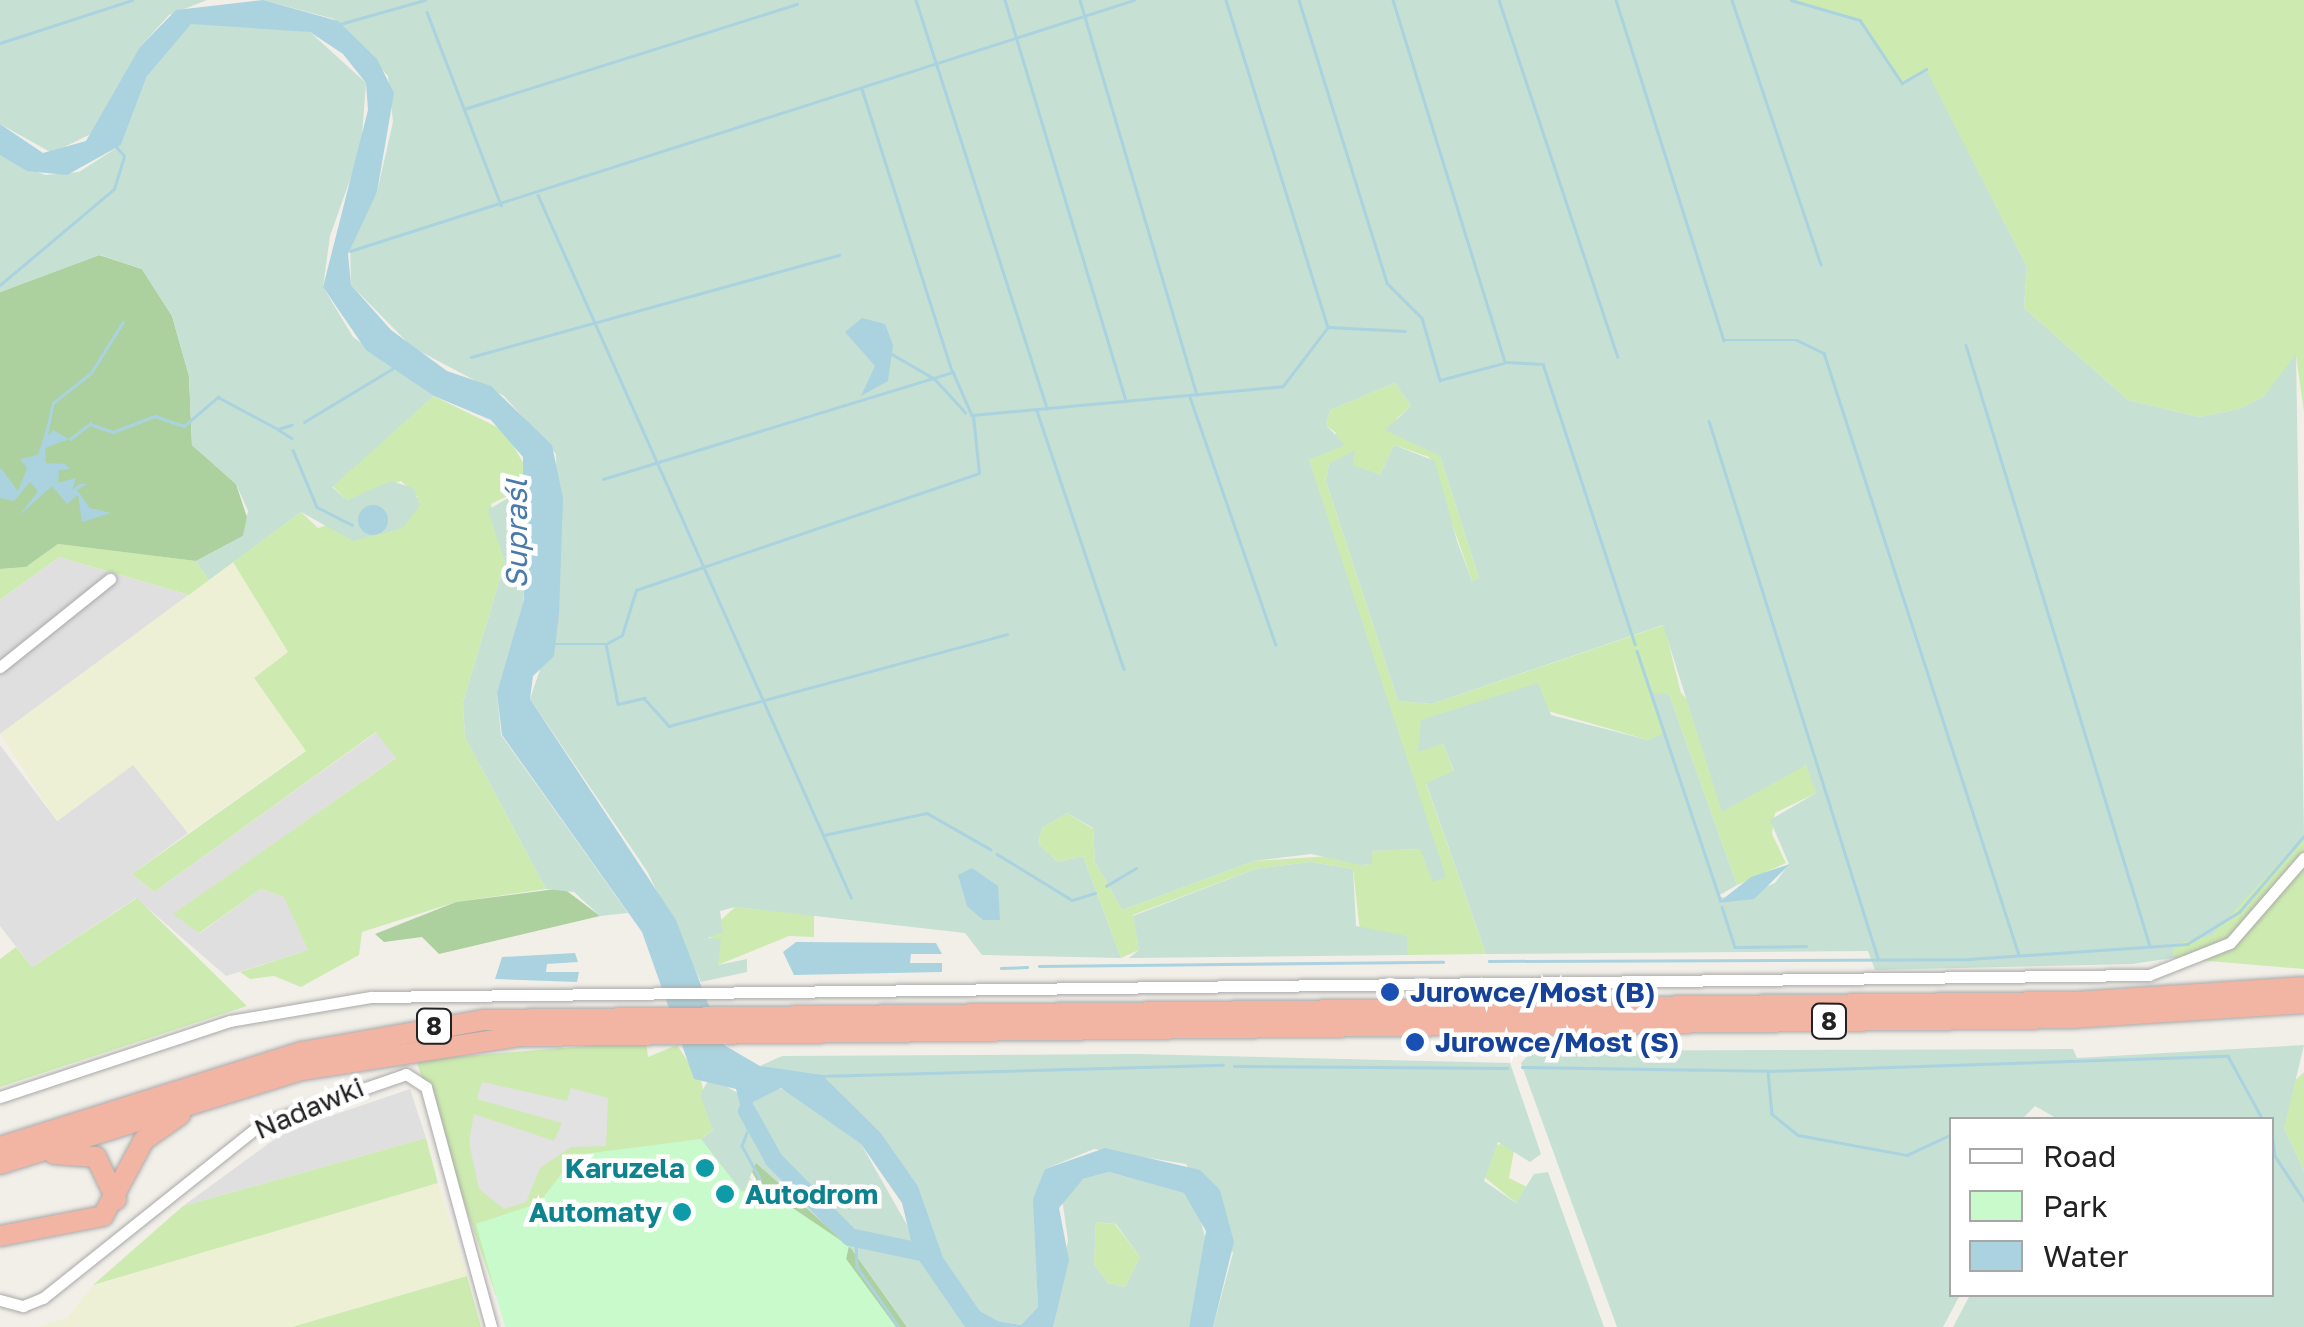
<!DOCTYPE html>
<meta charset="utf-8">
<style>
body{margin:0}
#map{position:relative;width:2304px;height:1327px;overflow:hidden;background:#f2efe9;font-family:"Golos Text",sans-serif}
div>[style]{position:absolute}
.residential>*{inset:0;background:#e0dfdf}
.farmland>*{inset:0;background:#eef0d5}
.grass>*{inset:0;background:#cdebb0}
.forest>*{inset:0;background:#add19e}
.wetland>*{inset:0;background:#c6e0d4}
.park>*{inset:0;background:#c8facc}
.parking>*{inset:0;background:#e2e2e2}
.water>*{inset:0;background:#aad3df}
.round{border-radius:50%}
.stream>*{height:2.5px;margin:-1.25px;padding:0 1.25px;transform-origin:1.25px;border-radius:1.25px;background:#aad3df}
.river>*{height:18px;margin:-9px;padding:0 9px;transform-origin:9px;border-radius:9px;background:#aad3df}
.roads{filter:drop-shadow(0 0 2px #a9a9a9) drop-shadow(0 0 2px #a9a9a9)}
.minor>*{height:11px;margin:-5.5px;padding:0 5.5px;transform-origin:5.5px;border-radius:5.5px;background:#fff}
.trunk>*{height:20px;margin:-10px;padding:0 10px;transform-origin:10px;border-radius:10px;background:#f2b4a3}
.dots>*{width:28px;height:28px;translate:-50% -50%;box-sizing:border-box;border:5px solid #fff;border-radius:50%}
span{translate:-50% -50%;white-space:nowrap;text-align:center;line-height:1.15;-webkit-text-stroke:9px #fff;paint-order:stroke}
.shield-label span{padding:2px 8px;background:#fff;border:2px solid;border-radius:8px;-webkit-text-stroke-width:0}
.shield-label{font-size:25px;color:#222;font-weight:700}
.transit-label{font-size:28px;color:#164399;font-weight:700}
.left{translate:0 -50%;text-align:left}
.street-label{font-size:28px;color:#222}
.culture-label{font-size:28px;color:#0d838f;font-weight:700}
.right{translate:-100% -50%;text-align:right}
.water-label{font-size:30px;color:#4a7aab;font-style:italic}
.legend{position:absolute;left:1949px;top:1117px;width:325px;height:180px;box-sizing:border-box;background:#fff;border:2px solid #a7a7a7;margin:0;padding:12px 18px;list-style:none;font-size:30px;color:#222}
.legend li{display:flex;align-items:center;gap:20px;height:50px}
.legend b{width:50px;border:2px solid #a7a7a7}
</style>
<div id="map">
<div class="residential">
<i style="clip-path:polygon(59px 557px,189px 595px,0 734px,0 600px)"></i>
<i style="clip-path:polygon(377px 732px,397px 757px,174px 914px,200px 933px,261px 889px,285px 897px,308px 950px,226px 976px,136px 898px,32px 967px,0 926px,0 745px,57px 821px,134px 764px,188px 833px,132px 874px,154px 892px)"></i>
<i style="clip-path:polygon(410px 1089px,426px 1138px,183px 1206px,286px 1131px)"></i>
</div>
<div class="farmland">
<i style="clip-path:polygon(233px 562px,288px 652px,254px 679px,306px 750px,188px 833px,133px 765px,57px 821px,0 734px)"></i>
<i style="clip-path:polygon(438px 1183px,467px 1276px,292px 1327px,37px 1327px,67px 1318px,93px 1285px)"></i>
</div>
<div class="grass">
<i style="clip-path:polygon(1795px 0,2304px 0,2304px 412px,2296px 356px,2264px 396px,2239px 409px,2199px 417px,2128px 400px,2024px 308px,2027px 267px,1926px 70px,1902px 83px,1860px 20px)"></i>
<i style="clip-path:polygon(1395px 383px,1411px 406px,1396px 419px,1440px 456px,1479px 578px,1472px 581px,1429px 457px,1394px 445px,1380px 475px,1329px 464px,1326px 481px,1398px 701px,1432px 704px,1664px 625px,1681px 693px,1766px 780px,1807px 765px,1816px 793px,1775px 813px,1772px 834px,1786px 863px,1737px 885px,1669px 694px,1664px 734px,1648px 740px,1548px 711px,1418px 751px,1443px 744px,1454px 772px,1426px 784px,1486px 954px,1408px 955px,1406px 936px,1360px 932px,1353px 869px,1310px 862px,1255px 869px,1133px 915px,1139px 950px,1121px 958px,1083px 856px,1058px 862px,1038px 843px,1042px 828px,1067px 813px,1093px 829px,1095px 862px,1122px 910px,1254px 861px,1345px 855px,1361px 865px,1372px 864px,1371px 851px,1421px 849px,1309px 460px,1336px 433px,1326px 425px,1330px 410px)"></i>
<i style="clip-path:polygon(434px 396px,505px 431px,529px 473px,528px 486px,491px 504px,505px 562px,463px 702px,465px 737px,546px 889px,456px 902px,362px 932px,359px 955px,301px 987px,274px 976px,250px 979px,240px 972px,308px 950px,284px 897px,261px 889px,199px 933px,173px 914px,396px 758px,376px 732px,154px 892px,132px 874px,306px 751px,254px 678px,288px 652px,233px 562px,301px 512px,318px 528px,418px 497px,401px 481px,347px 500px,332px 486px)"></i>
<i style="clip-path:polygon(58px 544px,196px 561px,209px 580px,189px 595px,59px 557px,0 600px,0 569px,26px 567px)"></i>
<i style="clip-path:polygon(2304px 834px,2304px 969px,2173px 958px,2172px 945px)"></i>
<i style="clip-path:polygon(137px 898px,247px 1006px,0 1087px,0 959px,16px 947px,32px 967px)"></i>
<i style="clip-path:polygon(735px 907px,814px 915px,814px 937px,789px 936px,718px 965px,709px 931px)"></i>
<i style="clip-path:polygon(646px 1041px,648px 1057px,677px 1045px,701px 1081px,713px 1130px,702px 1138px,846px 1259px,896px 1327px,496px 1296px,416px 1060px)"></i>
<i style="clip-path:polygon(2304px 1072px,2304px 1171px,2284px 1128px,2291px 1084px)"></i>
<i style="clip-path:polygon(426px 1138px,438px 1183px,93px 1285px,183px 1206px)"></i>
<i style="clip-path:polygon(1506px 1142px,1514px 1151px,1509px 1178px,1527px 1187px,1516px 1203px,1483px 1176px,1491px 1147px)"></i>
<i style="clip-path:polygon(1096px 1222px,1115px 1224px,1140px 1257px,1125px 1287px,1108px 1283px,1094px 1264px)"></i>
<i style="clip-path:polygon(467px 1276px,481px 1327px,292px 1327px)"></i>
</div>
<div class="forest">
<i style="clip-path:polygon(99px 255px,142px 269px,172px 316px,189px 376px,192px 445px,236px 484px,249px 523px,243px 536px,196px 561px,58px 544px,26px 567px,0 569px,0 292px)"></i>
<i style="clip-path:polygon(563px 888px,600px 916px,439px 954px,422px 937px,384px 942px,375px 934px,456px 902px)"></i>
<i style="clip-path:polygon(757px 1163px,851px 1248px,907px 1327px,896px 1327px,846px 1259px,848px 1246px,743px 1193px,756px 1179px,748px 1165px)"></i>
</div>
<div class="wetland">
<i style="clip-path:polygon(0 0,207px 0,169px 15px,140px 47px,99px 130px,52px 153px,0 124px)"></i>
<i style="clip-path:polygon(263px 0,1796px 0,1860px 20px,1902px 82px,1926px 69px,2027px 267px,2024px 308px,2128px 400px,2199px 417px,2239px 409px,2264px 396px,2296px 354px,2304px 836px,2212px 935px,2173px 945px,2173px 958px,2132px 964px,1875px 970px,1868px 951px,1486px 954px,1426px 783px,1454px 771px,1443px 744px,1418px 752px,1421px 720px,1538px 683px,1551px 715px,1648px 740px,1664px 733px,1650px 693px,1669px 694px,1737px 885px,1718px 896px,1734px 900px,1775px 883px,1789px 864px,1770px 820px,1816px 793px,1806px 765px,1722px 812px,1663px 625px,1432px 704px,1398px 701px,1326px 481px,1329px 464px,1355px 450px,1353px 465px,1380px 475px,1394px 445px,1435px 461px,1457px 541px,1472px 581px,1479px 578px,1440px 456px,1385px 430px,1411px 406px,1395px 383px,1330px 410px,1326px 425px,1345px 445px,1309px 460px,1446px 877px,1433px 882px,1420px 849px,1372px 851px,1372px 864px,1361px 865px,1311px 854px,1254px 861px,1122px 910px,1095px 862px,1093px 828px,1067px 813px,1042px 828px,1038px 843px,1058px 862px,1083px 856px,1121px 958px,982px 955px,965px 933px,735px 907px,720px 911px,723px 932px,708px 938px,721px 939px,718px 965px,747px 959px,747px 972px,701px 982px,647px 871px,530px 699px,559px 614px,556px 454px,504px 396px,412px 347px,351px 285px,350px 243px,377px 192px,393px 122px,388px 76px,334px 19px)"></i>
<i style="clip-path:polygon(234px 20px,310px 32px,366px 83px,361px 149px,330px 236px,323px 287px,353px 337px,434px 396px,332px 487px,347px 500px,391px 481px,413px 488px,420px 505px,403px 528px,353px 541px,301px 512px,209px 580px,196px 561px,243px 536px,248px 511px,236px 484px,192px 445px,189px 376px,172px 316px,142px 269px,100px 255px,0 292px,0 155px,45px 175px,79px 172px,121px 145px,147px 76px,177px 35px,191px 24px)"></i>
<i style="clip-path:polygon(528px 486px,523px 614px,497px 693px,501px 735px,628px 913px,600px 916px,574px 892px,546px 889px,465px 737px,463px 702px,505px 562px,488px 510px)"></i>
<i style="clip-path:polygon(1310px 862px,1353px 869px,1356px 926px,1407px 936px,1408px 955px,1129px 958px,1139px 950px,1133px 916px,1255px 869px)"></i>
<i style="clip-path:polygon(2304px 1045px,2284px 1128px,2304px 1171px,2304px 1327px,1953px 1327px,1970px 1295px,2272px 1294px,2272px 1120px,2058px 1119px,2035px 1106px,2022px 1119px,1952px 1120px,1952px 1294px,1960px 1295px,1943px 1327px,1617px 1327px,1521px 1063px,1532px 1051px,2073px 1049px,2077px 1058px)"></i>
<i style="clip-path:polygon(1138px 1054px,1510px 1063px,1541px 1154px,1530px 1162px,1498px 1142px,1484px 1181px,1516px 1203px,1534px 1174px,1548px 1172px,1604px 1327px,1213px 1327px,1233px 1253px,1186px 1164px,1094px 1149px,1045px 1169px,1035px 1211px,1038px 1307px,1021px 1325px,998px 1321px,980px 1311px,943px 1257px,918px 1186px,881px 1133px,824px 1078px,760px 1066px,782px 1056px)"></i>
<i style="clip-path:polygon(710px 1077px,753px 1102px,774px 1087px,793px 1092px,861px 1144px,965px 1327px,907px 1327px,851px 1248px,756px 1163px,743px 1193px,701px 1139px,713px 1130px,700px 1095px)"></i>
<i style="clip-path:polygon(evenodd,1109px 1172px,1185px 1193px,1197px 1206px,1206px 1241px,1189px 1327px,1053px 1327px,1068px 1240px,1062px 1199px,1083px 1179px,1109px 1172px,1096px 1222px,1116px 1224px,1140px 1257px,1125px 1287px,1108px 1283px,1094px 1264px,1096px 1222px)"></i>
</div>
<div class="park">
<i style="clip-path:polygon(701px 1139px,742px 1192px,757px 1184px,849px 1246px,846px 1259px,896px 1327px,505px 1327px,476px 1224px,539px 1203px,576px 1155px)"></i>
</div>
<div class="parking">
<i style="clip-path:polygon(482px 1082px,567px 1101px,571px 1088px,608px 1098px,606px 1146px,571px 1147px,540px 1168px,526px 1202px,504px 1209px,479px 1189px,469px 1142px,474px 1114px,554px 1141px,562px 1123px,477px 1099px)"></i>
</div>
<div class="water">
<i style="clip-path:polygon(263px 0,338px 21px,377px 59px,394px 93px,377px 192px,348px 254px,351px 285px,391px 330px,447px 371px,491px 386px,552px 445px,563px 498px,559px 614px,554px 656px,533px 676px,530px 699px,676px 920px,724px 1045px,760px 1066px,822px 1075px,881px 1133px,918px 1186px,943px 1257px,980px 1311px,998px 1321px,1021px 1325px,1038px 1307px,1033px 1199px,1045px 1169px,1105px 1148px,1200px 1170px,1220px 1190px,1234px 1242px,1213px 1327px,1189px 1327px,1206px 1231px,1184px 1193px,1109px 1172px,1083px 1179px,1059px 1208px,1069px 1260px,1053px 1327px,965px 1327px,914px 1253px,902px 1203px,861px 1144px,781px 1088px,753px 1102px,747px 1132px,736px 1089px,694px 1079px,642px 932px,502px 735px,497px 693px,524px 600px,523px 457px,491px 420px,434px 396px,366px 350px,323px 287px,368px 110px,366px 83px,343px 54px,310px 32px,191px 24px,147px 76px,121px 145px,67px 175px,27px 171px,0 155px,0 124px,43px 153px,86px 141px,140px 47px,176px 10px)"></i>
<i style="clip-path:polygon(862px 318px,885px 324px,893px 345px,888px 381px,861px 396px,875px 366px,845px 332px)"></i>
<i style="clip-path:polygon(47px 426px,49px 436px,53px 430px,69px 439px,45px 448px,46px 463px,65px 464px,70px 469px,59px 470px,58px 483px,76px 478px,72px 490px,79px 484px,87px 484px,77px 490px,90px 508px,111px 513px,82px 522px,78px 495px,67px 504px,52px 486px,20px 515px,38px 491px,30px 482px,14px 501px,0 498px,0 467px,18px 491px,27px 468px,20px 459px,38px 455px)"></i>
<i class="round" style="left:358px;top:505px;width:30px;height:30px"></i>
<i style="clip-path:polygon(1790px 864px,1754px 899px,1718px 903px,1751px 877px)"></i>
<i style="clip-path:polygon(972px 868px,998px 886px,1000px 920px,983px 920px,967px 906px,958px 875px)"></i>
<i style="clip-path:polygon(796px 942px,936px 943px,942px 954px,911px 954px,910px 963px,942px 963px,942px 972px,794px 975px,783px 952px)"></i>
<i style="clip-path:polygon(575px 953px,578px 962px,547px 964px,546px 972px,579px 972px,577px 982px,495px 979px,502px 957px)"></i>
</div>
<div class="stream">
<i style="left:916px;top:0;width:429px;rotate:72.2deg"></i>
<i style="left:1005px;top:0;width:419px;rotate:73.2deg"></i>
<i style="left:1080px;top:0;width:412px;rotate:73.5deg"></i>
<i style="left:1226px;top:0;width:343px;rotate:72.7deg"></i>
<i style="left:1328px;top:327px;width:77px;rotate:3deg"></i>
<i style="left:1299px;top:0;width:296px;rotate:72.7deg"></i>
<i style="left:1387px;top:283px;width:49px;rotate:45deg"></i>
<i style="left:1422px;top:318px;width:65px;rotate:73.8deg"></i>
<i style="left:1440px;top:380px;width:66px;rotate:-14.9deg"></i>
<i style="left:1393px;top:0;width:379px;rotate:72.8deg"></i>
<i style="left:1505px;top:362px;width:38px;rotate:3deg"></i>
<i style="left:1543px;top:364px;width:295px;rotate:71.8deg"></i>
<i style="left:1499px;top:0;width:376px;rotate:71.6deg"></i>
<i style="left:1616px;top:0;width:357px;rotate:72.4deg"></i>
<i style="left:1724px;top:340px;width:73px"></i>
<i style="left:1797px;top:340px;width:30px;rotate:26deg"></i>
<i style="left:1824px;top:353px;width:633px;rotate:72.05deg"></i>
<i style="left:1732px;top:0;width:279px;rotate:71.4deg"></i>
<i style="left:1791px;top:0;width:72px;rotate:16.2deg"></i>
<i style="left:1860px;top:20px;width:76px;rotate:56.3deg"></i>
<i style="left:1902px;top:83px;width:28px;rotate:-30deg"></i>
<i style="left:427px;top:12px;width:207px;rotate:69deg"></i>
<i style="left:340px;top:24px;width:88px;rotate:-15.8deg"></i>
<i style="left:0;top:43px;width:139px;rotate:-18deg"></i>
<i style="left:862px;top:89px;width:296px;rotate:72.3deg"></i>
<i style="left:464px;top:109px;width:349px;rotate:-17.5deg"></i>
<i style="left:538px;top:195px;width:769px;rotate:65.97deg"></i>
<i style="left:350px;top:251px;width:823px;rotate:-17.75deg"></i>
<i style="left:0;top:285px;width:149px;rotate:-40.1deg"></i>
<i style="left:114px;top:189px;width:34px;rotate:-73deg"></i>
<i style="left:124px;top:156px;width:13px;rotate:-132deg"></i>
<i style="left:1966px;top:345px;width:629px;rotate:72.98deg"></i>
<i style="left:892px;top:354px;width:50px;rotate:30.2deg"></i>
<i style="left:935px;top:379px;width:45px;rotate:47.7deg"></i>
<i style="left:471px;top:357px;width:382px;rotate:-15.5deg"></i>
<i style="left:1190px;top:397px;width:262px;rotate:70.9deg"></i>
<i style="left:1037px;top:411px;width:272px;rotate:71.4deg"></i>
<i style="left:1709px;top:421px;width:563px;rotate:72.53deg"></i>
<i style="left:304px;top:422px;width:103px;rotate:-31.1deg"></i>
<i style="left:279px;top:430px;width:15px;rotate:32deg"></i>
<i style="left:46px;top:435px;width:33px;rotate:-78deg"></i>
<i style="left:53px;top:403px;width:48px;rotate:-38.3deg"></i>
<i style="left:91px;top:373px;width:60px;rotate:-57.9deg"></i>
<i style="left:70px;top:439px;width:25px;rotate:-37deg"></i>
<i style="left:90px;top:424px;width:24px;rotate:19deg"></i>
<i style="left:113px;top:432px;width:45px;rotate:-20.9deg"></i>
<i style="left:155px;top:416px;width:31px;rotate:19deg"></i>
<i style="left:184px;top:426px;width:45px;rotate:-40.5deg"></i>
<i style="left:218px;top:397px;width:68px;rotate:28.1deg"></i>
<i style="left:278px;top:429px;width:14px;rotate:-17deg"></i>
<i style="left:293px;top:450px;width:62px;rotate:67.2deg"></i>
<i style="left:317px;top:507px;width:39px;rotate:27deg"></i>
<i style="left:603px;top:479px;width:366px;rotate:-17deg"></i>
<i style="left:953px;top:372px;width:47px;rotate:66.2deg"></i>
<i style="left:972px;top:415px;width:312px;rotate:-5.3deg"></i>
<i style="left:1283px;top:386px;width:74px;rotate:-52.7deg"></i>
<i style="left:552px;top:644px;width:54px"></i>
<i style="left:606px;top:644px;width:61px;rotate:78.7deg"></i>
<i style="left:618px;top:704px;width:27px;rotate:-13deg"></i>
<i style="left:644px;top:698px;width:38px;rotate:48deg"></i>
<i style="left:669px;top:726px;width:350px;rotate:-15.2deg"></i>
<i style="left:606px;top:644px;width:18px;rotate:-29deg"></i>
<i style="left:622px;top:635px;width:47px;rotate:-72.7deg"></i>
<i style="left:636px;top:590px;width:362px;rotate:-18.8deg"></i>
<i style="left:979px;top:473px;width:57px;rotate:-96deg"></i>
<i style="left:1637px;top:651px;width:262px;rotate:71.5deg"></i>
<i style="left:824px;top:835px;width:105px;rotate:-12.1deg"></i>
<i style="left:927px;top:813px;width:73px;rotate:29.7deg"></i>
<i style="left:997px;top:854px;width:88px;rotate:31.5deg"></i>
<i style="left:1072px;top:900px;width:24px;rotate:-17deg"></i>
<i style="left:1106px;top:886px;width:35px;rotate:-31deg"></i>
<i style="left:1722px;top:907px;width:42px;rotate:72deg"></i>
<i style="left:1735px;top:947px;width:71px;rotate:-0.8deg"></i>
<i style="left:1489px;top:961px;width:480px;rotate:-0.2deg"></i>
<i style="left:1969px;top:959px;width:219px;rotate:-3.9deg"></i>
<i style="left:2187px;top:944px;width:61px;rotate:-31.6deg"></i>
<i style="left:2239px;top:912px;width:100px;rotate:-49.5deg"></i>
<i style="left:1039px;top:966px;width:404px;rotate:-0.6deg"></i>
<i style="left:1001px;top:968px;width:26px;rotate:-2deg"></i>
<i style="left:1234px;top:1066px;width:273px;rotate:0.4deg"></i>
<i style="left:1522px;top:1067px;width:246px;rotate:0.9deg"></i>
<i style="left:1768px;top:1071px;width:43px;rotate:84.7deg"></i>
<i style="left:1772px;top:1114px;width:33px;rotate:39deg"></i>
<i style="left:1798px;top:1135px;width:111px;rotate:10.4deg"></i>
<i style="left:1907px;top:1155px;width:50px;rotate:-25deg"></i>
<i style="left:1768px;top:1071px;width:460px;rotate:-1.9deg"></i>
<i style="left:2228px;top:1056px;width:73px;rotate:61.3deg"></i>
<i style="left:820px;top:1076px;width:403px;rotate:-1.6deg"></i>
<i style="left:1965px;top:1120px;width:22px"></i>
<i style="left:2272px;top:1132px;width:24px;rotate:83deg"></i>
<i style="left:2275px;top:1156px;width:53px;rotate:56.6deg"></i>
<i style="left:747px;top:1133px;width:14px;rotate:111deg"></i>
<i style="left:742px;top:1146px;width:38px;rotate:61deg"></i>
<i style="left:856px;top:1240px;width:27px;rotate:88deg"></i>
<i style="left:857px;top:1267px;width:73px;rotate:55deg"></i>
</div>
<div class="river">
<i style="left:747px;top:1111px;width:56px;rotate:61.1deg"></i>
<i style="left:774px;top:1160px;width:108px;rotate:45.4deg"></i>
<i style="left:850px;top:1237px;width:82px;rotate:12deg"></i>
</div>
<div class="roads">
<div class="minor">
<i style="left:0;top:667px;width:141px;rotate:-38.7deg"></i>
<i style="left:0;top:1097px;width:242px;rotate:-18.3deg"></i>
<i style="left:230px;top:1021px;width:143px;rotate:-9.7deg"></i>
<i style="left:371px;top:997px;width:1778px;rotate:-0.71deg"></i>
<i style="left:2149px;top:975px;width:87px;rotate:-21.6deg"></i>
<i style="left:2230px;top:943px;width:113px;rotate:-49deg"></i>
<i style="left:0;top:1300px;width:24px;rotate:15deg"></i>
<i style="left:23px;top:1306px;width:22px;rotate:-22deg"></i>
<i style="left:43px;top:1298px;width:279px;rotate:-38.6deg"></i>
<i style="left:261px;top:1124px;width:153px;rotate:-19deg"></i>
<i style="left:406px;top:1074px;width:24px;rotate:33deg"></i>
<i style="left:426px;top:1087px;width:249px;rotate:74.8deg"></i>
</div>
<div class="trunk">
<i style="left:0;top:1147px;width:317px;rotate:-17.5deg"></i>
<i style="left:302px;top:1052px;width:184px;rotate:-10deg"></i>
<i style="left:483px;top:1020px;width:1591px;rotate:-0.65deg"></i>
<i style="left:2074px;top:1002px;width:230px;rotate:-3.7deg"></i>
<i style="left:54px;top:1154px;width:42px;rotate:4.1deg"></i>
<i style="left:96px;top:1157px;width:47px;rotate:64.5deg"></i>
<i style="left:0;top:1164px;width:316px;rotate:-17.3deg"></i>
<i style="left:302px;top:1070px;width:221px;rotate:-8.9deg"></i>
<i style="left:520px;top:1036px;width:1554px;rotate:-0.66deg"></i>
<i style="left:2074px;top:1018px;width:230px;rotate:-3.7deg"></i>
<i style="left:0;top:1236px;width:105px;rotate:-11deg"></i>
<i style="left:103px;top:1216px;width:86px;rotate:-61.7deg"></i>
<i style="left:144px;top:1140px;width:44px;rotate:-34.8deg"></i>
</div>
</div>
<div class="dots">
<i style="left:1390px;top:992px;background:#1a4fb4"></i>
<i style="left:1415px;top:1042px;background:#1a4fb4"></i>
<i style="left:705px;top:1168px;background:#0f9aa8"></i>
<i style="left:725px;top:1194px;background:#0f9aa8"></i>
<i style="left:682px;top:1212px;background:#0f9aa8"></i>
</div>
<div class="shield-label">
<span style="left:1829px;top:1021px">8</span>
<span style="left:434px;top:1026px">8</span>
</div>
<div class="transit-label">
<span class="left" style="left:1410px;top:992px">Jurowce/Most (B)</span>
<span class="left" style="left:1435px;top:1042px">Jurowce/Most (S)</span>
</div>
<div class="street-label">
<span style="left:309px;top:1108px;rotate:-23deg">Nadawki</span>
</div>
<div class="culture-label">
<span class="right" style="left:685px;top:1168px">Karuzela</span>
<span class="left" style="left:745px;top:1194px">Autodrom</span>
<span class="right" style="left:662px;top:1212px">Automaty</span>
</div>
<div class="water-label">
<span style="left:516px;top:534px;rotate:-90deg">Supraśl</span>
</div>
<ul class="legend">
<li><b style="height:12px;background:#fff"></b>Road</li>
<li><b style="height:28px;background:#c8facc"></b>Park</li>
<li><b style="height:28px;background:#aad3df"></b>Water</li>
</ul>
</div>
